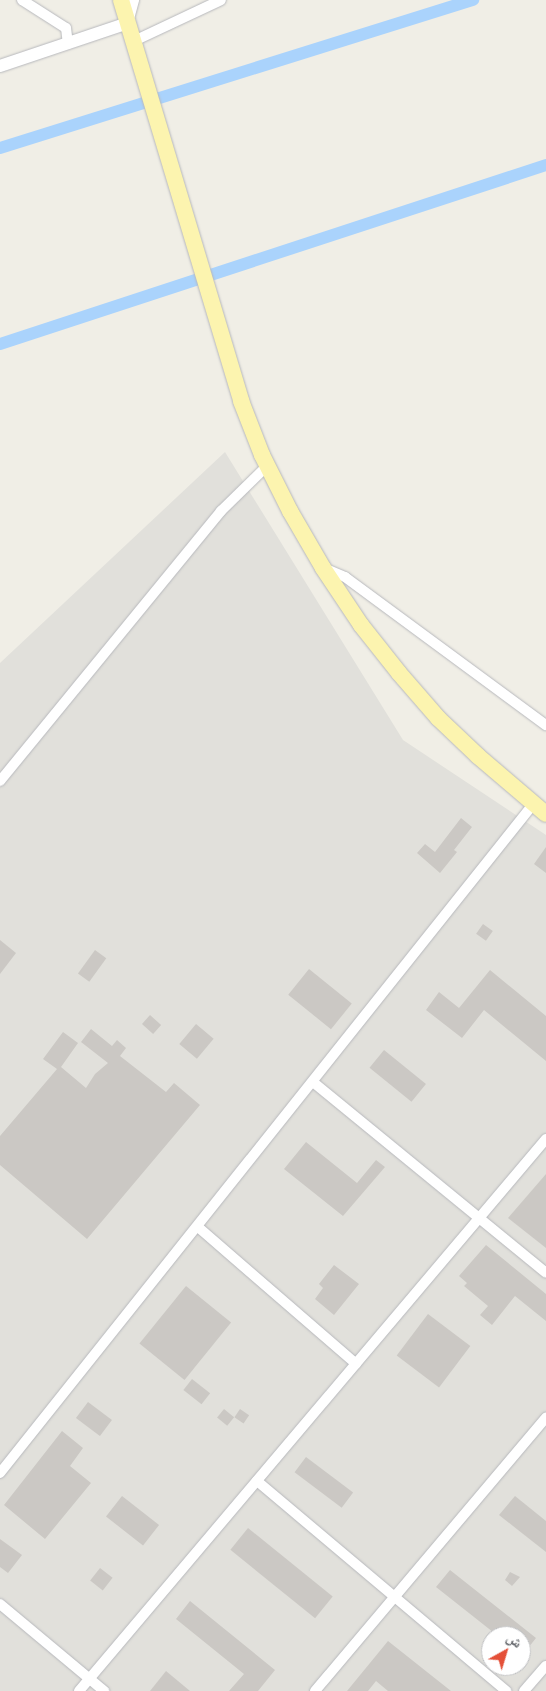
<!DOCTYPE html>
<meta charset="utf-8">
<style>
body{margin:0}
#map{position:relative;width:546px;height:1691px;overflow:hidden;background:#f0eee6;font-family:Inter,"Noto Naskh Arabic",sans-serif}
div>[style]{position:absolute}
.industrial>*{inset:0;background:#e1e0db}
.canal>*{height:12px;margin:-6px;padding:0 6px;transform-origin:6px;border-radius:6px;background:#aad3fc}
.building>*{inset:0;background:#cbc8c4;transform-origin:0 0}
.roads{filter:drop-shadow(0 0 1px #b7b8bc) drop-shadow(0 0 1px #b7b8bc)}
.minor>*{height:10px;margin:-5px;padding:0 5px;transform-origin:5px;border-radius:5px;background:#fff}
.tertiary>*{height:12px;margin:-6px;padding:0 6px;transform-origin:6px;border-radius:6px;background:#fff}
.primary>*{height:16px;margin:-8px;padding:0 8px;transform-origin:8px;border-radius:8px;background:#fcf4af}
span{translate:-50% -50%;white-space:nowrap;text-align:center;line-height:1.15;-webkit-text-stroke:4px #fff;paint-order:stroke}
.north{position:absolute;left:481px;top:1626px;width:50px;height:50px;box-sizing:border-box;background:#fff;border:1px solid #bfc0c2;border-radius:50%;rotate:39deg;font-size:14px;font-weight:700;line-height:20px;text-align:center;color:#5e6166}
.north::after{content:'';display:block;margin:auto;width:18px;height:22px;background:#e45038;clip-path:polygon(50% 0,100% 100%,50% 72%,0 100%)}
</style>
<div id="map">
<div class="industrial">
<i style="clip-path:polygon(evenodd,225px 452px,403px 740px,546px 835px,546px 1691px,0 1691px,0 663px,225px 452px,491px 1636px,521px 1636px,521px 1666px,491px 1666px,491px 1636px)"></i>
</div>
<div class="canal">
<i style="left:0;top:148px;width:496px;rotate:-17.4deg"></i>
<i style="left:0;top:344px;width:575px;rotate:-18.15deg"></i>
</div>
<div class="building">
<i style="clip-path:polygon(461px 818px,472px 827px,454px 850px,457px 852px,440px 873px,417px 853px,425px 844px,435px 852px)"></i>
<i style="clip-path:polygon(546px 847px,546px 873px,534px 864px)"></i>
<i style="left:483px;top:924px;width:12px;height:12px;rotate:35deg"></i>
<i style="clip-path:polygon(0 940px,16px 953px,0 974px)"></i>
<i style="left:95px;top:950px;width:14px;height:29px;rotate:36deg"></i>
<i style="left:309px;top:969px;width:55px;height:33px;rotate:39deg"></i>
<i style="clip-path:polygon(490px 970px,546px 1016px,546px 1061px,484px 1010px,462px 1038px,426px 1010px,439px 992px,459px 1008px)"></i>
<i style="left:150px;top:1015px;width:15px;height:12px;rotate:42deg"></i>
<i style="left:196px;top:1024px;width:23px;height:26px;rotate:40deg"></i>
<i style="clip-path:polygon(91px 1029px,112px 1046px,117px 1040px,126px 1048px,120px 1056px,166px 1092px,174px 1083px,200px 1105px,87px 1239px,0 1165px,0 1136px,57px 1069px,43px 1059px,63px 1032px,78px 1043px,61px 1067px,86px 1088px,95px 1074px,108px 1063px,81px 1042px)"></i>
<i style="left:384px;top:1050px;width:54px;height:23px;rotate:39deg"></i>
<i style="clip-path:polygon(306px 1142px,357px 1183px,376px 1160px,385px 1167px,343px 1216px,284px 1169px)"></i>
<i style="clip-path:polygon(546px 1174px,546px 1248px,508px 1218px)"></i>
<i style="clip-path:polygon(486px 1245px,546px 1294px,546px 1321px,515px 1296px,492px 1325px,480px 1315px,488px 1306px,464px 1286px,467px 1283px,459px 1276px)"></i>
<i style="clip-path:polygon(334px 1265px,359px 1284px,334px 1315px,315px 1299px,323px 1288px,319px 1284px)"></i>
<i style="left:186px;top:1286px;width:58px;height:74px;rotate:39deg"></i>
<i style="left:428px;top:1314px;width:53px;height:52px;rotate:37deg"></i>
<i style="left:192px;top:1379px;width:23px;height:14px;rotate:38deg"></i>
<i style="left:88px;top:1402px;width:30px;height:20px;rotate:37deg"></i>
<i style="left:224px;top:1409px;width:13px;height:11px;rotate:39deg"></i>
<i style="left:240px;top:1409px;width:11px;height:10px;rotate:34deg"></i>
<i style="clip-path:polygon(62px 1431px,83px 1448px,70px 1466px,91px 1483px,45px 1539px,4px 1505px)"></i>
<i style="left:306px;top:1457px;width:59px;height:19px;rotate:37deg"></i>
<i style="left:122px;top:1496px;width:47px;height:26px;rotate:38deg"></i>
<i style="clip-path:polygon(515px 1496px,546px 1521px,546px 1552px,499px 1515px)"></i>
<i style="left:248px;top:1528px;width:109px;height:28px;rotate:39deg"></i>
<i style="clip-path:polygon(0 1539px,22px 1555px,8px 1573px,0 1567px)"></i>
<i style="left:100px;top:1568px;width:16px;height:16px;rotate:38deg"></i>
<i style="clip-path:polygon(450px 1570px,536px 1638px,521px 1657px,521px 1636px,498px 1636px,436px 1587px)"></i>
<i style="clip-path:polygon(510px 1572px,520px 1577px,512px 1586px,505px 1580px)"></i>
<i style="clip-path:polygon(190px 1601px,275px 1670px,258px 1691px,229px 1691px,244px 1674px,176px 1619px)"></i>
<i style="clip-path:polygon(388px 1641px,451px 1691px,388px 1691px,376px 1681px,368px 1691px,347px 1691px)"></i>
<i style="clip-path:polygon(166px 1671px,190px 1691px,150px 1691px)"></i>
</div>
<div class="roads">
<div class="minor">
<i style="left:22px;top:0;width:52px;rotate:32.5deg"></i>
<i style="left:66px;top:28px;width:16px;rotate:83deg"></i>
<i style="left:129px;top:19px;width:20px;rotate:-75deg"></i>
<i style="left:134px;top:41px;width:96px;rotate:-25.2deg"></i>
<i style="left:324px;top:568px;width:23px;rotate:23deg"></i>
<i style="left:345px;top:577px;width:250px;rotate:36.4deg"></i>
<i style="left:0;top:781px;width:349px;rotate:-50.7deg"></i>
<i style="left:221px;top:511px;width:64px;rotate:-44.4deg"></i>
<i style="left:313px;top:1082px;width:301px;rotate:39.3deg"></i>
<i style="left:198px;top:1227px;width:209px;rotate:40.9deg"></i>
<i style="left:0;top:1473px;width:857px;rotate:-51.44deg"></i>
<i style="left:257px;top:1481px;width:326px;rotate:40.1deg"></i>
<i style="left:0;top:1604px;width:136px;rotate:39.9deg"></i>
<i style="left:79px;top:1691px;width:723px;rotate:-49.77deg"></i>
<i style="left:315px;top:1691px;width:358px;rotate:-49.8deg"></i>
<i style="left:524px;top:1691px;width:33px;rotate:-49deg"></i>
</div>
<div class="tertiary">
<i style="left:0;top:66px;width:135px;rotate:-18.6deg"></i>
</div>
<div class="primary">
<i style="left:121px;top:0;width:419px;rotate:73.3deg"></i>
<i style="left:241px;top:401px;width:58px;rotate:68.7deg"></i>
<i style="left:262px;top:455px;width:63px;rotate:63.4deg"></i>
<i style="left:290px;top:511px;width:66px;rotate:59.9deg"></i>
<i style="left:323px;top:568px;width:69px;rotate:56.3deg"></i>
<i style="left:361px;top:625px;width:61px;rotate:51.6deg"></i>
<i style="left:399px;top:673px;width:60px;rotate:49.1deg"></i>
<i style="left:438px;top:718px;width:55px;rotate:43.5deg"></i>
<i style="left:478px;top:756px;width:89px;rotate:40.5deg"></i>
</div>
</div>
<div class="north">ش</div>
</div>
